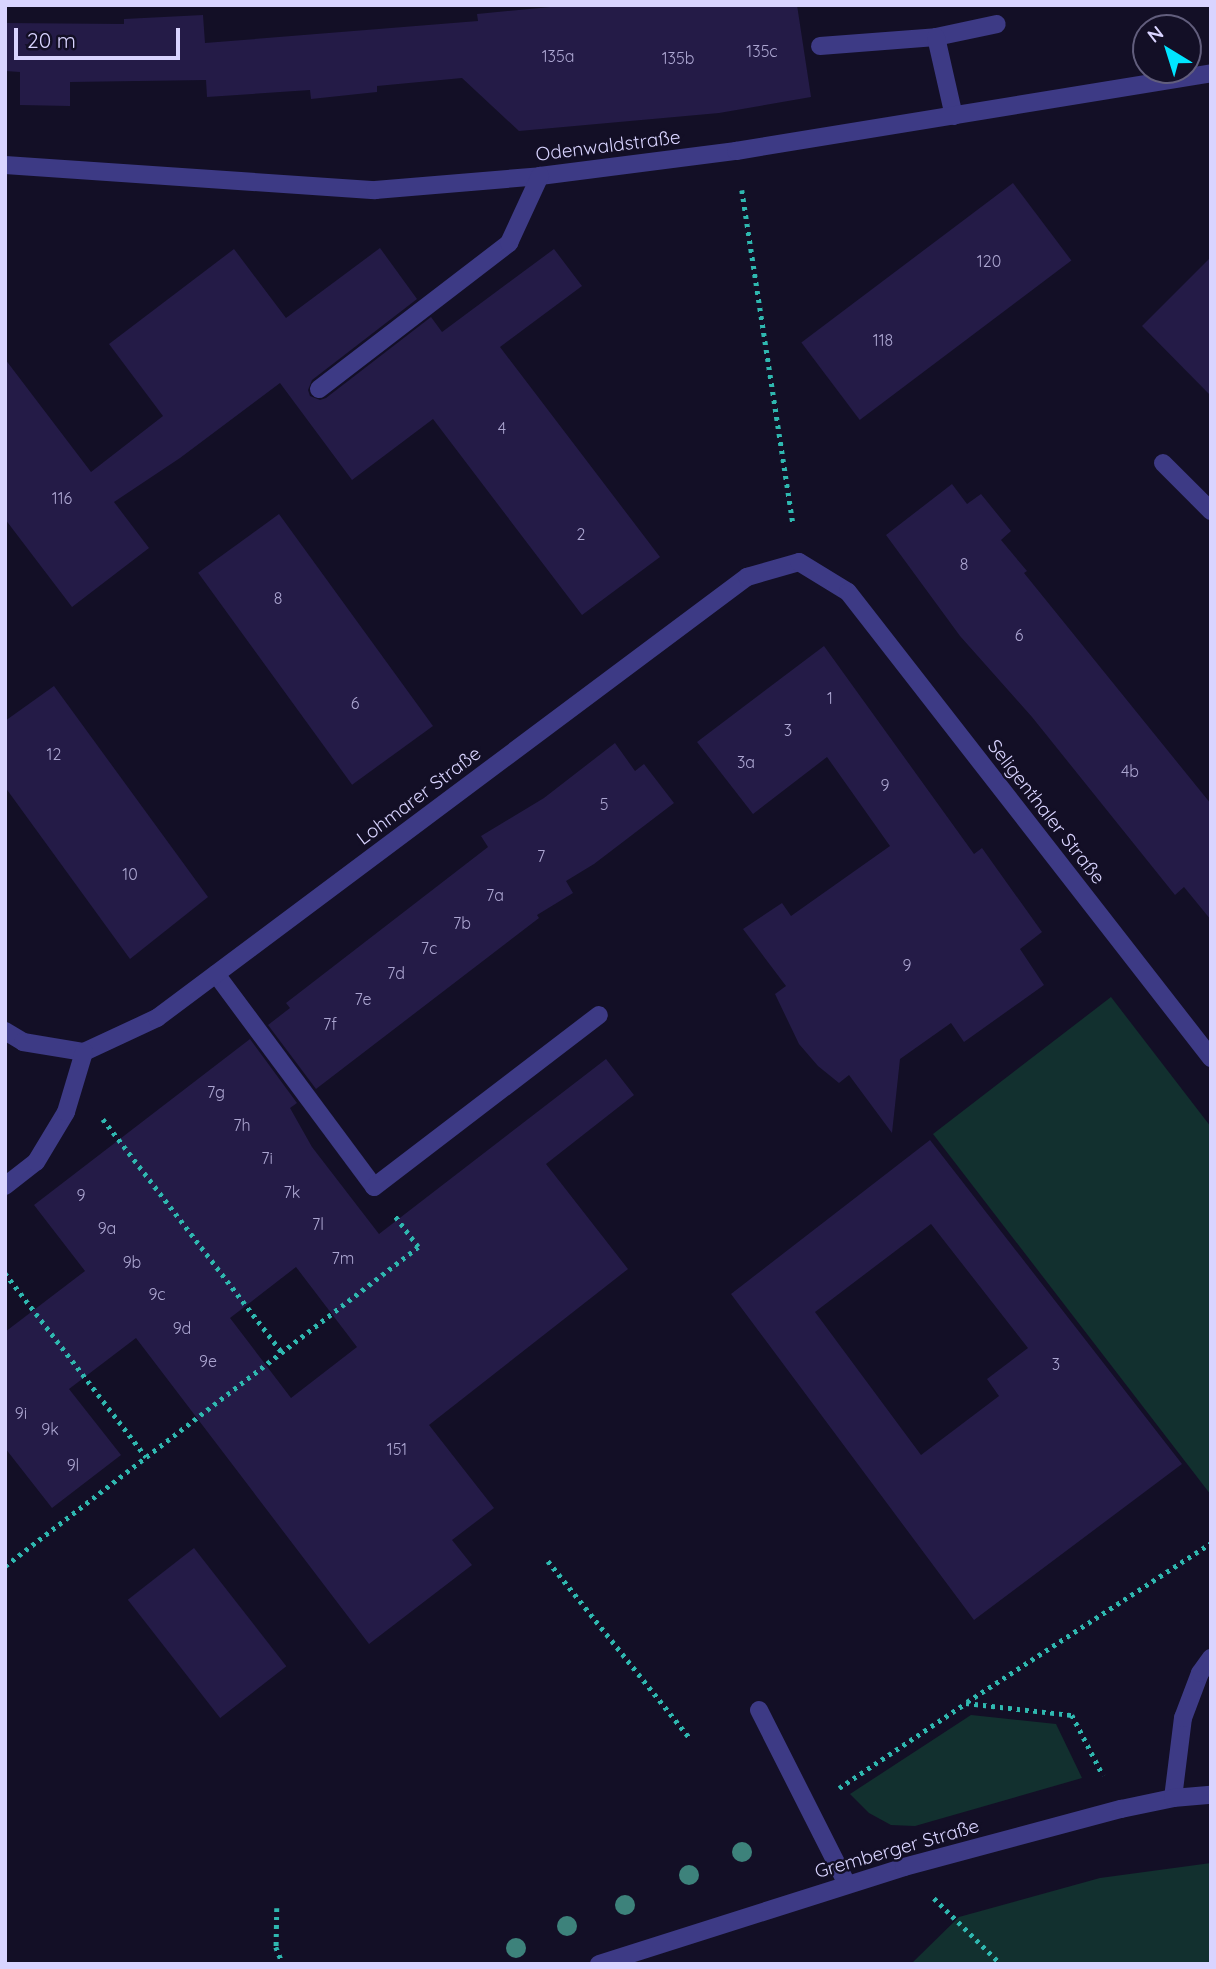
<!DOCTYPE html>
<meta charset="utf-8">
<style>
body{margin:0}
#map{position:relative;width:1216px;height:1969px;overflow:hidden;background:#130f26;font-family:Quicksand,sans-serif}
div>[style]{position:absolute}
.green>*{inset:0;background:#12302f}
.building>*{inset:0;background:#241b47;transform-origin:0 0}
.path>*{height:4.5px;margin-top:-2.25px;transform-origin:0;background:repeating-linear-gradient(90deg,#2fb8b0 0 3.5px,transparent 0 8.5px)}
.minor>*{height:18px;margin:-9px;padding:0 9px;transform-origin:9px;border-radius:9px;background:#3d3a85}
.trees>*{width:20px;height:20px;margin:-10px;border-radius:50%;background:#3d827b}
span{translate:-50% -50%;white-space:nowrap;text-align:center;line-height:1.15;-webkit-text-stroke:5px #130f26;paint-order:stroke}
.number-label{font-size:16px;color:#aca6d1}
.number-label span{-webkit-text-stroke-width:0}
.street-label{font-size:19px;color:#d9d4ff}
.frame{position:absolute;inset:0;border:7px solid #d9d4ff;pointer-events:none}
.north{position:absolute;left:1132px;top:14px;width:70px;height:70px;box-sizing:border-box;background:#130f26;border:2px solid #625e7d;border-radius:50%;rotate:322deg;font-size:19px;font-weight:700;line-height:28px;text-align:center;color:#d9d4ff}
.north::after{content:'';display:block;margin:auto;width:24px;height:32px;background:#00e5ff;clip-path:polygon(50% 0,100% 100%,50% 72%,0 100%)}
.scale{position:absolute;left:14px;top:28px;width:166px;height:32px;box-sizing:border-box;border:4px solid #d9d4ff;border-top:0;padding-left:9px;font-size:21px;line-height:24px;white-space:nowrap;color:#d9d4ff;-webkit-text-stroke:5px #130f26;paint-order:stroke}
</style>
<div id="map">
<div class="green">
<i style="clip-path:polygon(1111px 997px,1211px 1127px,1211px 1495px,933px 1134px)"></i>
<i style="clip-path:polygon(971px 1715px,1056px 1724px,1082px 1778px,915px 1826px,891px 1825px,869px 1813px,850px 1794px)"></i>
<i style="clip-path:polygon(1211px 1863px,1211px 1964px,911px 1964px,959px 1917px,1100px 1878px)"></i>
</div>
<div class="building">
<i style="clip-path:polygon(572px 5px,797px 5px,811px 97px,719px 113px,519px 131px,462px 78px,377px 86px,377px 92px,311px 99px,310px 90px,207px 97px,206px 80px,70px 82px,70px 106px,20px 105px,20px 72px,5px 71px,5px 23px,124px 24px,124px 19px,203px 15px,205px 43px,478px 21px,477px 14px)"></i>
<i style="left:1013px;top:183px;width:97px;height:265px;rotate:53deg"></i>
<i style="clip-path:polygon(380px 248px,417px 299px,312px 380px,308px 390px,310px 396px,320px 400px,326px 398px,431px 317px,442px 332px,554px 249px,582px 286px,500px 347px,660px 557px,582px 615px,433px 419px,352px 480px,280px 383px,180px 458px,114px 502px,149px 548px,72px 607px,5px 519px,5px 359px,91px 472px,163px 416px,109px 344px,234px 249px,286px 318px)"></i>
<i style="clip-path:polygon(1211px 257px,1211px 396px,1142px 326px)"></i>
<i style="clip-path:polygon(952px 484px,967px 504px,981px 494px,1011px 531px,1001px 540px,1027px 571px,1024px 573px,1211px 804px,1211px 920px,1184px 887px,1175px 895px,1032px 717px,960px 636px,886px 535px)"></i>
<i style="left:279px;top:514px;width:262px;height:100px;rotate:54deg"></i>
<i style="clip-path:polygon(824px 646px,974px 854px,982px 848px,1042px 932px,1020px 949px,1044px 985px,964px 1042px,951px 1023px,900px 1059px,892px 1133px,849px 1075px,839px 1083px,818px 1066px,799px 1044px,775px 994px,786px 986px,743px 929px,782px 903px,791px 916px,890px 846px,827px 757px,753px 814px,697px 742px)"></i>
<i style="clip-path:polygon(54px 686px,208px 897px,130px 959px,5px 787px,5px 721px)"></i>
<i style="clip-path:polygon(615px 743px,635px 771px,644px 764px,674px 803px,594px 864px,566px 881px,573px 893px,537px 915px,539px 918px,316px 1089px,268px 1025px,290px 1008px,286px 1003px,488px 847px,481px 836px,544px 798px)"></i>
<i style="clip-path:polygon(evenodd,250px 1039px,297px 1103px,290px 1108px,312px 1147px,379px 1234px,606px 1059px,634px 1095px,546px 1164px,628px 1269px,429px 1425px,494px 1508px,452px 1540px,472px 1565px,369px 1644px,136px 1338px,69px 1389px,121px 1455px,52px 1508px,5px 1448px,5px 1332px,85px 1271px,34px 1205px,250px 1039px,296px 1267px,357px 1347px,291px 1398px,230px 1318px,296px 1267px)"></i>
<i style="clip-path:polygon(evenodd,930px 1140px,1182px 1464px,974px 1620px,731px 1294px,930px 1140px,931px 1224px,1028px 1348px,987px 1379px,999px 1396px,921px 1455px,815px 1312px,931px 1224px)"></i>
<i style="left:194px;top:1548px;width:150px;height:84px;rotate:52deg"></i>
</div>
<div class="path">
<i style="left:742px;top:190px;width:337px;rotate:81.3deg"></i>
<i style="left:103px;top:1119px;width:294px;rotate:52.5deg"></i>
<i style="left:5px;top:1273px;width:232px;rotate:52.5deg"></i>
<i style="left:548px;top:1561px;width:227px;rotate:51.3deg"></i>
<i style="left:5px;top:1566px;width:522px;rotate:-37.68deg"></i>
<i style="left:418px;top:1247px;width:39px;rotate:-127deg"></i>
<i style="left:967px;top:1702px;width:291px;rotate:-33.1deg"></i>
<i style="left:839px;top:1788px;width:153px;rotate:-33.8deg"></i>
<i style="left:966px;top:1703px;width:107px;rotate:6.5deg"></i>
<i style="left:1072px;top:1715px;width:68px;rotate:62.7deg"></i>
<i style="left:934px;top:1898px;width:94px;rotate:44.6deg"></i>
<i style="left:277px;top:1908px;width:39px;rotate:91deg"></i>
<i style="left:276px;top:1947px;width:18px;rotate:68deg"></i>
</div>
<div class="minor">
<i style="left:936px;top:37px;width:62px;rotate:-12deg"></i>
<i style="left:820px;top:46px;width:116px;rotate:-4.4deg"></i>
<i style="left:936px;top:37px;width:81px;rotate:77.2deg"></i>
<i style="left:5px;top:165px;width:371px;rotate:3.9deg"></i>
<i style="left:375px;top:190px;width:166px;rotate:-4.8deg"></i>
<i style="left:540px;top:176px;width:198px;rotate:-7.3deg"></i>
<i style="left:736px;top:151px;width:481px;rotate:-9.3deg"></i>
<i style="left:319px;top:389px;width:240px;rotate:-37.5deg"></i>
<i style="left:509px;top:243px;width:74px;rotate:-65.2deg"></i>
<i style="left:1163px;top:463px;width:68px;rotate:45deg"></i>
<i style="left:216px;top:974px;width:265px;rotate:53.4deg"></i>
<i style="left:374px;top:1187px;width:283px;rotate:-37.4deg"></i>
<i style="left:5px;top:1031px;width:21px;rotate:31deg"></i>
<i style="left:23px;top:1042px;width:62px;rotate:9.3deg"></i>
<i style="left:84px;top:1052px;width:81px;rotate:-25deg"></i>
<i style="left:157px;top:1018px;width:737px;rotate:-36.78deg"></i>
<i style="left:747px;top:577px;width:54px;rotate:-16.1deg"></i>
<i style="left:799px;top:562px;width:57px;rotate:31.5deg"></i>
<i style="left:848px;top:592px;width:591px;rotate:52.08deg"></i>
<i style="left:5px;top:1186px;width:39px;rotate:-38deg"></i>
<i style="left:36px;top:1162px;width:58px;rotate:-59deg"></i>
<i style="left:66px;top:1112px;width:63px;rotate:-73.3deg"></i>
<i style="left:759px;top:1710px;width:195px;rotate:63.2deg"></i>
<i style="left:1173px;top:1798px;width:81px;rotate:-82.9deg"></i>
<i style="left:1183px;top:1718px;width:48px;rotate:-69.3deg"></i>
<i style="left:1200px;top:1673px;width:19px;rotate:-54deg"></i>
<i style="left:599px;top:1964px;width:320px;rotate:-17.6deg"></i>
<i style="left:904px;top:1867px;width:225px;rotate:-15deg"></i>
<i style="left:1121px;top:1809px;width:53px;rotate:-11.9deg"></i>
<i style="left:1173px;top:1798px;width:38px;rotate:-5deg"></i>
</div>
<div class="trees">
<i style="left:742px;top:1852px"></i>
<i style="left:689px;top:1875px"></i>
<i style="left:625px;top:1905px"></i>
<i style="left:567px;top:1926px"></i>
<i style="left:516px;top:1948px"></i>
</div>
<div class="number-label">
<span style="left:762px;top:51px">135c</span>
<span style="left:558px;top:56px">135a</span>
<span style="left:678px;top:58px">135b</span>
<span style="left:989px;top:261px">120</span>
<span style="left:883px;top:340px">118</span>
<span style="left:502px;top:428px">4</span>
<span style="left:62px;top:498px">116</span>
<span style="left:581px;top:534px">2</span>
<span style="left:964px;top:564px">8</span>
<span style="left:278px;top:598px">8</span>
<span style="left:1019px;top:635px">6</span>
<span style="left:830px;top:698px">1</span>
<span style="left:355px;top:703px">6</span>
<span style="left:788px;top:730px">3</span>
<span style="left:54px;top:754px">12</span>
<span style="left:746px;top:762px">3a</span>
<span style="left:1130px;top:771px">4b</span>
<span style="left:885px;top:785px">9</span>
<span style="left:604px;top:804px">5</span>
<span style="left:541px;top:856px">7</span>
<span style="left:130px;top:874px">10</span>
<span style="left:495px;top:895px">7a</span>
<span style="left:462px;top:923px">7b</span>
<span style="left:429px;top:948px">7c</span>
<span style="left:907px;top:965px">9</span>
<span style="left:396px;top:973px">7d</span>
<span style="left:363px;top:999px">7e</span>
<span style="left:330px;top:1024px">7f</span>
<span style="left:216px;top:1092px">7g</span>
<span style="left:242px;top:1125px">7h</span>
<span style="left:267px;top:1158px">7i</span>
<span style="left:292px;top:1192px">7k</span>
<span style="left:81px;top:1195px">9</span>
<span style="left:318px;top:1224px">7l</span>
<span style="left:107px;top:1228px">9a</span>
<span style="left:343px;top:1258px">7m</span>
<span style="left:132px;top:1262px">9b</span>
<span style="left:157px;top:1294px">9c</span>
<span style="left:182px;top:1328px">9d</span>
<span style="left:208px;top:1361px">9e</span>
<span style="left:1056px;top:1364px">3</span>
<span style="left:21px;top:1413px">9i</span>
<span style="left:50px;top:1429px">9k</span>
<span style="left:397px;top:1449px">151</span>
<span style="left:73px;top:1465px">9l</span>
</div>
<div class="street-label">
<span style="left:608px;top:146px;rotate:-7deg">Odenwaldstraße</span>
<span style="left:419px;top:796px;rotate:-37deg">Lohmarer Straße</span>
<span style="left:1046px;top:812px;rotate:52deg">Seligenthaler Straße</span>
<span style="left:897px;top:1849px;rotate:-16deg">Gremberger Straße</span>
</div>
<div class="frame"></div>
<div class="north">N</div>
<div class="scale">20 m</div>
</div>
